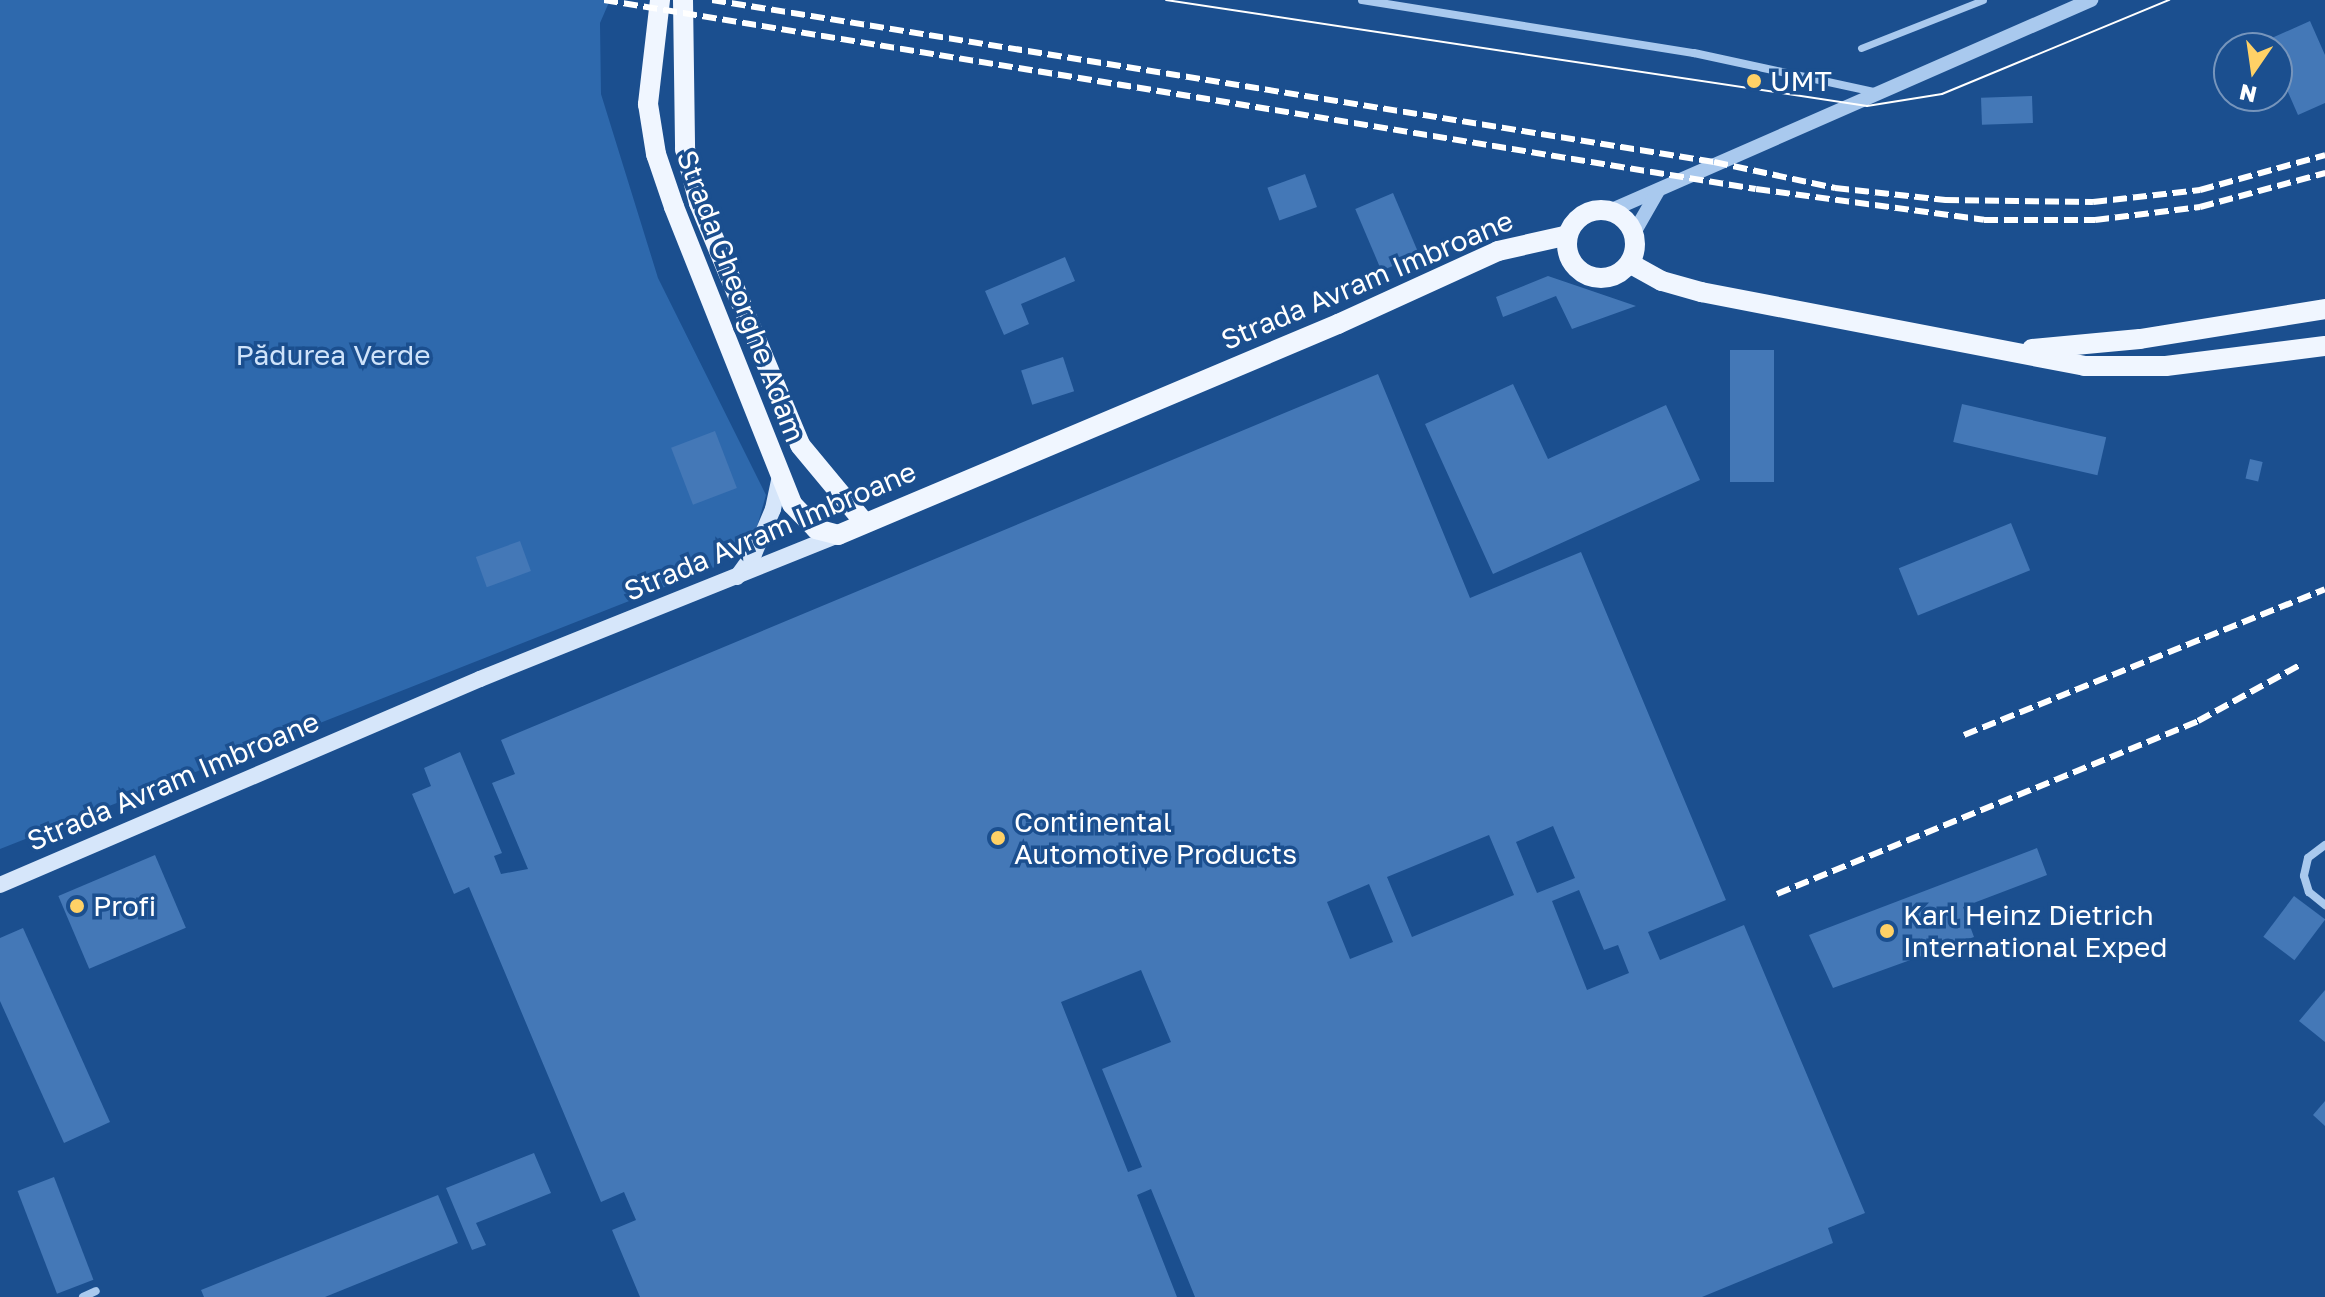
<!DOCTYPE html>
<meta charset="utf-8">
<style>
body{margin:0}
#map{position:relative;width:2325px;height:1297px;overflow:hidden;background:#1b4f8f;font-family:"Golos Text",sans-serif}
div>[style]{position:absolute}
.green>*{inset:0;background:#2e69ad}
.building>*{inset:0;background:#4478b7;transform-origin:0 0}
.pedestrian>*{height:7px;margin:-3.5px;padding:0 3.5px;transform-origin:3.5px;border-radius:3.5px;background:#a9c9ee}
.minor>*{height:8px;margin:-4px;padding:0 4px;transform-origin:4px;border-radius:4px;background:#a9c9ee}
.tertiary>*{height:14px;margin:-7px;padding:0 7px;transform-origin:7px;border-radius:7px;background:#a9c9ee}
.secondary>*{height:16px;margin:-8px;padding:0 8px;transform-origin:8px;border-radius:8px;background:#d6e6fa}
.primary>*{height:20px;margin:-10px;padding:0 10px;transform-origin:10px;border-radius:10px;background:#f0f6ff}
.primary>.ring{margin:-10px;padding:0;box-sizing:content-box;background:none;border:20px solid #f0f6ff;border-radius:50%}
.tram>*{height:2px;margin:-1px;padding:0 1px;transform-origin:1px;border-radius:1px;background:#fff}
.rail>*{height:6px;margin-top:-3px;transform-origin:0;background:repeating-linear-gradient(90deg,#fff 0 14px,transparent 0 20px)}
.dots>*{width:22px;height:22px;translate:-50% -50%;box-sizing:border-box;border:4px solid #1b4f8f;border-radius:50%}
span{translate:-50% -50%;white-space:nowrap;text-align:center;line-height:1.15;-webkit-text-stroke:7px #1b4f8f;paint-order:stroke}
.poi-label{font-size:28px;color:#fff}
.left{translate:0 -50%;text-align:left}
.street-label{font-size:28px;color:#fff}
.park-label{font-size:28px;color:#cfe3fa}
.north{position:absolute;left:2213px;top:32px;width:80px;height:80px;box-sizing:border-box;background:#1b4f8f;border:2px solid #7695bc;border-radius:50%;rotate:193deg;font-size:22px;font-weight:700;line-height:32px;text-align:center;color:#fff}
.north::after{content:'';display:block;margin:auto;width:28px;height:36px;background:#ffd166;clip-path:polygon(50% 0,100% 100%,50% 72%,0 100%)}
</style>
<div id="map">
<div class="green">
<i style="clip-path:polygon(0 0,610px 0,600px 23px,601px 94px,658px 278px,766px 495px,757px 527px,713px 568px,0 849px)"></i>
</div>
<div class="building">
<i style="clip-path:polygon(2310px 21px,2325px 55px,2325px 103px,2298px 115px,2277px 67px,2277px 48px,2269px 48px,2265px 41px)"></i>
<i style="left:2032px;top:96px;width:27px;height:51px;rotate:88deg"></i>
<i style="left:1305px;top:174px;width:35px;height:40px;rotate:70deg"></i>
<i style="left:1393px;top:193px;width:67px;height:41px;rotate:67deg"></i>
<i style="clip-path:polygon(1065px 257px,1075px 281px,1021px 304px,1029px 324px,1004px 335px,985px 291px)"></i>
<i style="clip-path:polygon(1548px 276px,1636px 306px,1572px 329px,1556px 296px,1503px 317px,1496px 297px)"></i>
<i style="left:1730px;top:350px;width:44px;height:132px"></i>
<i style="left:1063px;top:357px;width:36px;height:44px;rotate:72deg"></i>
<i style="clip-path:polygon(evenodd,1378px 374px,1470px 598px,1581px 552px,1726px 900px,1648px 932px,1660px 960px,1744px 925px,1865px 1213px,1828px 1228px,1833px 1243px,1702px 1297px,1195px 1297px,1151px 1189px,1137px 1195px,1177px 1297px,640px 1297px,612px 1230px,636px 1220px,624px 1192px,601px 1202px,469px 887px,454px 894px,412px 794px,431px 786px,424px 768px,460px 752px,502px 853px,494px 856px,501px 874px,528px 869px,492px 783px,515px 774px,501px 740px,1378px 374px,1553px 826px,1575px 878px,1537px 893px,1516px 842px,1553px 826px,1378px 374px,1489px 835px,1514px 895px,1412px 937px,1387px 877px,1489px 835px,1378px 374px,1369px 884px,1393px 942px,1350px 959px,1327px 902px,1369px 884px,1378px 374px,1579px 890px,1604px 950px,1618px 945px,1629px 973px,1587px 990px,1552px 901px,1579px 890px,1378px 374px,1141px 970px,1171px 1042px,1102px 1069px,1142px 1167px,1128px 1172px,1061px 1002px,1141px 970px)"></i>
<i style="clip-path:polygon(1513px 384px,1548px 459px,1666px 405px,1700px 480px,1493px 574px,1425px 424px)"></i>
<i style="left:1962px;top:404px;width:148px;height:39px;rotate:13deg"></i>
<i style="left:715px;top:431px;width:61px;height:47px;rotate:69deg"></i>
<i style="left:2250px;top:459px;width:13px;height:20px;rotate:13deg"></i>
<i style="left:2011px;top:523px;width:51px;height:121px;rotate:68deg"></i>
<i style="left:520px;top:541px;width:32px;height:47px;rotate:70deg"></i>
<i style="clip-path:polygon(2037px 848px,2047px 875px,1963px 907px,1974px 937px,1833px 988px,1809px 935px)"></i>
<i style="left:155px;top:855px;width:79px;height:105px;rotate:67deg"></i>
<i style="left:2294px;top:896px;width:39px;height:51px;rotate:37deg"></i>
<i style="clip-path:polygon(23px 928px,110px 1122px,64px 1143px,0 1001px,0 938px)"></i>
<i style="clip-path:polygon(2325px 990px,2325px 1042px,2299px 1021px)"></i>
<i style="clip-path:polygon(2325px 1101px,2325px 1126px,2313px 1115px)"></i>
<i style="clip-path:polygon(534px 1153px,551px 1193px,476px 1223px,486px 1245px,472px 1250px,446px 1188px)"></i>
<i style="left:54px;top:1177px;width:110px;height:39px;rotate:69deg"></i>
<i style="clip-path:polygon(438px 1195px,458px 1243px,325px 1297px,204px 1297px,201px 1290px)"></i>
</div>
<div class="pedestrian">
<i style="left:1861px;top:48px;width:131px;rotate:-21.5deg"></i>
</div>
<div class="minor">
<i style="left:1362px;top:0;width:336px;rotate:9.1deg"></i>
<i style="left:1694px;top:53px;width:185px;rotate:12.2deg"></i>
<i style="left:2325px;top:845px;width:21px;rotate:143deg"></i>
<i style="left:2308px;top:858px;width:18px;rotate:103deg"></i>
<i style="left:2304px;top:876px;width:17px;rotate:73deg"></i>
<i style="left:2309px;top:892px;width:21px;rotate:39deg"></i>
<i style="left:83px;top:1297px;width:14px;rotate:-25deg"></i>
</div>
<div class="tertiary">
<i style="left:1605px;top:213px;width:531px;rotate:-23.67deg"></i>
<i style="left:1635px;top:231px;width:46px;rotate:-60.1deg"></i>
</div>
<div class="secondary">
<i style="left:737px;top:577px;width:29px;rotate:-54deg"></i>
<i style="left:754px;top:554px;width:49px;rotate:-67.1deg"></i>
<i style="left:773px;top:509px;width:35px;rotate:-78deg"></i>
<i style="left:0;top:885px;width:522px;rotate:-23.23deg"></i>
<i style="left:480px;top:679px;width:386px;rotate:-21.9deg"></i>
</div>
<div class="primary">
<i style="left:660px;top:0;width:105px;rotate:96.6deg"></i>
<i style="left:648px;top:104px;width:51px;rotate:80.9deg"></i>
<i style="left:656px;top:154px;width:56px;rotate:71.2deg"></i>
<i style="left:674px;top:207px;width:320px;rotate:68.3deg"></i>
<i style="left:792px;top:504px;width:35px;rotate:46deg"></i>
<i style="left:816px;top:529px;width:23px;rotate:15deg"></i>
<i style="left:838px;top:535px;width:543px;rotate:-22.88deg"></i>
<i style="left:1338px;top:324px;width:176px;rotate:-24.5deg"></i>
<i style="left:1498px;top:251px;width:68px;rotate:-12.8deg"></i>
<i style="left:683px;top:0;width:149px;rotate:89.2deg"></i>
<i style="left:685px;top:149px;width:56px;rotate:75.5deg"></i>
<i style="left:699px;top:203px;width:262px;rotate:67.3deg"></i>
<i style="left:800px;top:445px;width:100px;rotate:50.3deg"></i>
<i class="ring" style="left:1567px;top:210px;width:48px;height:48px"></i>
<i style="left:1631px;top:264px;width:35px;rotate:29deg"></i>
<i style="left:1662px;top:281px;width:41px;rotate:15.8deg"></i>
<i style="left:1701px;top:292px;width:390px;rotate:10.9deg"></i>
<i style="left:2084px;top:366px;width:82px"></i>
<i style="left:2166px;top:366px;width:160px;rotate:-7.2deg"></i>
<i style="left:2032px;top:349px;width:108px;rotate:-5.3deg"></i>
<i style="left:2140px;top:339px;width:187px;rotate:-9.2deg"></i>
</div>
<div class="tram">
<i style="left:1166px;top:0;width:709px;rotate:8.6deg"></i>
<i style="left:1867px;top:106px;width:76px;rotate:-9.1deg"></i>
<i style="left:1942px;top:94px;width:246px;rotate:-22.5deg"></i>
</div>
<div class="rail">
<i style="left:604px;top:0;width:1167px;rotate:9.32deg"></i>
<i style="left:1756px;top:189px;width:230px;rotate:7.7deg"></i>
<i style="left:1984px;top:220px;width:111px"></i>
<i style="left:2095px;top:220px;width:106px;rotate:-7.1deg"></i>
<i style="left:2200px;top:207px;width:130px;rotate:-15.2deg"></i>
<i style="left:712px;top:0;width:1015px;rotate:9.18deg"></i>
<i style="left:1714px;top:162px;width:124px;rotate:12.1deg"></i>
<i style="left:1835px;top:188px;width:111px;rotate:6.2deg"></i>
<i style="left:1945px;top:200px;width:148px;rotate:0.8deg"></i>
<i style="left:2093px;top:202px;width:108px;rotate:-6.4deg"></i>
<i style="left:2200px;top:190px;width:130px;rotate:-15.6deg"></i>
<i style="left:1964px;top:735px;width:389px;rotate:-22deg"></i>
<i style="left:1777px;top:894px;width:455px;rotate:-22.3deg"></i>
<i style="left:2198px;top:721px;width:116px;rotate:-28.8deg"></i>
</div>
<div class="dots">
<i style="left:1754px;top:81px;background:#ffd166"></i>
<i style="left:998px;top:838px;background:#ffd166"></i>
<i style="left:77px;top:906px;background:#ffd166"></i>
<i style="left:1887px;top:931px;background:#ffd166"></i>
</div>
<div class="poi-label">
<span class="left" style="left:1770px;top:81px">UMT</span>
<span class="left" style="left:1014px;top:838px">Continental<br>Automotive Products</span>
<span class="left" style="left:93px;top:906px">Profi</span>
<span class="left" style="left:1903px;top:931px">Karl Heinz Dietrich<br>International Exped</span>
</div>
<div class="street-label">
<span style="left:1367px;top:280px;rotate:-23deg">Strada Avram Imbroane</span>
<span style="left:741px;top:296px;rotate:69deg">Strada Gheorghe Adam</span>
<span style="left:770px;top:531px;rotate:-23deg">Strada Avram Imbroane</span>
<span style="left:173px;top:781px;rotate:-23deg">Strada Avram Imbroane</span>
</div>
<div class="park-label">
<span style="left:333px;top:355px">Pădurea Verde</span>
</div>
<div class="north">N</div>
</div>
